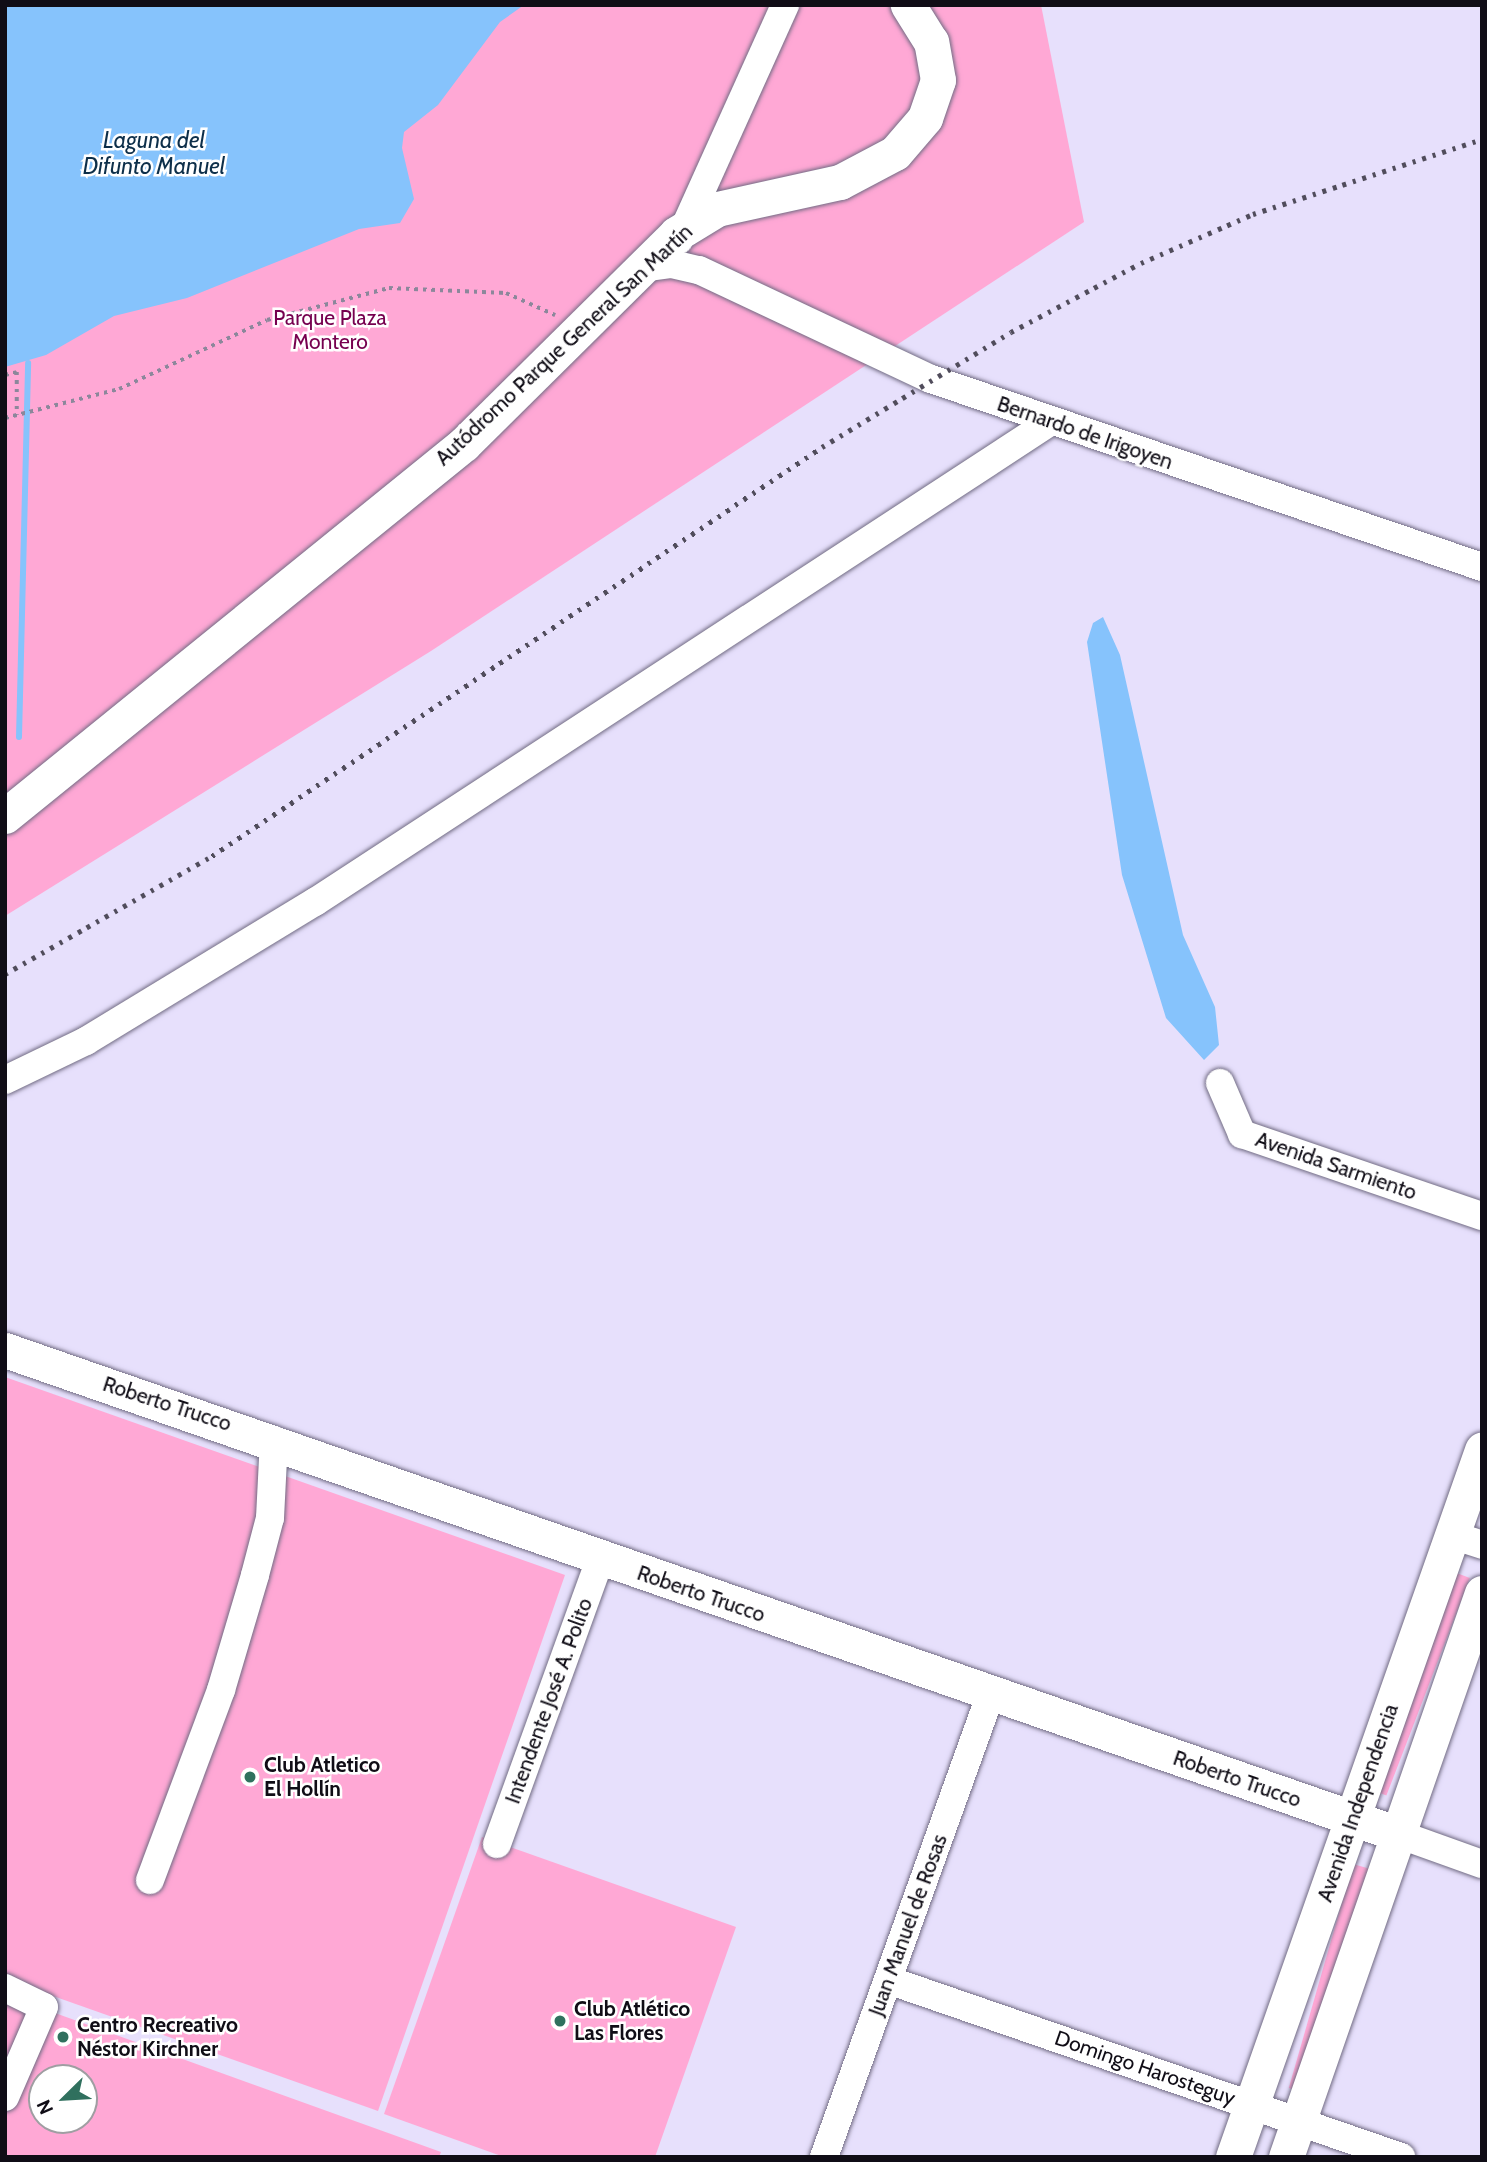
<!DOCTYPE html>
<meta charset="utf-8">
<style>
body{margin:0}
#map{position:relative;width:1487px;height:2162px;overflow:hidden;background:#e7e0fc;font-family:Cabin,sans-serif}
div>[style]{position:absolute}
.green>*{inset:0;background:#ffa8d5;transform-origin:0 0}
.water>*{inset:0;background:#86c3fc}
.stream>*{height:6px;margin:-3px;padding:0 3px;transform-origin:3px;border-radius:3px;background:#86c3fc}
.path>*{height:3.5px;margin-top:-1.75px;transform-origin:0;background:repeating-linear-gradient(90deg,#8c879b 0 3.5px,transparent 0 8.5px)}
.roads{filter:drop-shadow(0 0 2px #716b83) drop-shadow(0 0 2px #716b83)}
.minor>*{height:28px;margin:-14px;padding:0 14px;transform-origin:14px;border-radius:14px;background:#fff}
.major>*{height:35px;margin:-17.5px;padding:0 17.5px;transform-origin:17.5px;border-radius:17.5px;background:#fff}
.rail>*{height:5px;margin-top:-2.5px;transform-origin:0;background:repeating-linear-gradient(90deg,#504c5b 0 3.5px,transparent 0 10.5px)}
.dots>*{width:19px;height:19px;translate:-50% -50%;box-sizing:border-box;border:4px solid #fff;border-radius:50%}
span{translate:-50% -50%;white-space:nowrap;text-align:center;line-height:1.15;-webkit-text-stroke:5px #fff;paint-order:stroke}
.park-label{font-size:21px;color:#76004f}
.street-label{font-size:21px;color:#100d16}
.poi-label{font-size:21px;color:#100d16;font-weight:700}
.left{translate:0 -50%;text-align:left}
.water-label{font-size:23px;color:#0d2f4a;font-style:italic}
.frame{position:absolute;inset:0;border:7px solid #100d16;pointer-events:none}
.north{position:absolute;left:28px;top:2064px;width:70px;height:70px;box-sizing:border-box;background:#fff;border:2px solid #9f9ea2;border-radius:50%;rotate:246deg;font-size:19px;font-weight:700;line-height:28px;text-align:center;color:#100d16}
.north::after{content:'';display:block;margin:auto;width:24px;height:32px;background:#30705e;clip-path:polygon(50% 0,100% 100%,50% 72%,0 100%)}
</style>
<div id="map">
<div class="green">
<i style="clip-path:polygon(5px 5px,1041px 5px,1084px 222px,431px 651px,5px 916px)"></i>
<i style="clip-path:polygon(5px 1377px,565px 1575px,378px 2111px,5px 1979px)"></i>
<i style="left:1454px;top:1572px;width:17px;height:233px;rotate:21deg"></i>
<i style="clip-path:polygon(482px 1837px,736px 1927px,655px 2157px,504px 2157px,384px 2114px)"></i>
<i style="left:1353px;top:1864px;width:18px;height:233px;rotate:16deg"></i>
<i style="clip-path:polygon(evenodd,5px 1995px,441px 2152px,439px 2157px,5px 2157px,5px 1995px,42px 2078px,84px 2078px,84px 2120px,42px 2120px,42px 2078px)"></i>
</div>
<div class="water">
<i style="clip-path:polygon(5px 5px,524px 5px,500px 22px,438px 105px,404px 132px,402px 148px,414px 199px,400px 223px,359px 229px,187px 298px,114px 316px,46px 355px,5px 367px)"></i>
<i style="clip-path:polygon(1103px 617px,1120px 655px,1183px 935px,1215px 1007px,1219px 1045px,1204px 1060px,1166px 1018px,1122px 875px,1087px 642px,1093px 623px)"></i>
</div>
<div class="stream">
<i style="left:19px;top:737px;width:374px;rotate:-88.6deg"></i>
</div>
<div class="path">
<i style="left:5px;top:375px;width:12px;rotate:-14deg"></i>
<i style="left:17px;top:372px;width:43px;rotate:90deg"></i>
<i style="left:5px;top:418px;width:118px;rotate:-14.3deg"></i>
<i style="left:119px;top:389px;width:163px;rotate:-25deg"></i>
<i style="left:267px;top:320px;width:126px;rotate:-14.7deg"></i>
<i style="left:389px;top:288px;width:117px;rotate:2.4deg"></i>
<i style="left:506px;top:293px;width:54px;rotate:24.2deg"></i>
</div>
<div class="roads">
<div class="minor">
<i style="left:679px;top:240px;width:258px;rotate:-65.7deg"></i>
<i style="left:642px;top:268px;width:30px;rotate:-8deg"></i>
<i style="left:672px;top:264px;width:28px;rotate:13deg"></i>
<i style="left:699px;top:270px;width:256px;rotate:25.2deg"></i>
<i style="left:931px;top:379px;width:582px;rotate:18.84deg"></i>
<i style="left:5px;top:1080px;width:90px;rotate:-25.7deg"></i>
<i style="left:86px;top:1041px;width:268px;rotate:-31.3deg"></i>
<i style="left:315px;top:902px;width:878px;rotate:-33.15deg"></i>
<i style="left:1220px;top:1083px;width:56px;rotate:66.7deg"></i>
<i style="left:1242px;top:1134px;width:254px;rotate:18.9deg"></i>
<i style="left:1452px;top:1535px;width:32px;rotate:18deg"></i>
<i style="left:1398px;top:1834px;width:89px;rotate:19.7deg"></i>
<i style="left:497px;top:1844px;width:303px;rotate:-70.1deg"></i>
<i style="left:150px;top:1880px;width:203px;rotate:-69.5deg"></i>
<i style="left:221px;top:1690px;width:120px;rotate:-73.5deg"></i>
<i style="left:255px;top:1575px;width:59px;rotate:-75.3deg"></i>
<i style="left:270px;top:1518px;width:78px;rotate:-87.1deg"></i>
<i style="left:888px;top:1980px;width:543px;rotate:19.04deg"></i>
<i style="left:5px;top:1988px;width:43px;rotate:26deg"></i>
<i style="left:44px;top:2007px;width:98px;rotate:113.4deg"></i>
<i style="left:824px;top:2157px;width:492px;rotate:-70.2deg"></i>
</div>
<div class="major">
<i style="left:5px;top:816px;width:591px;rotate:-39.02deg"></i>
<i style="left:464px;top:444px;width:298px;rotate:-44.7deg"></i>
<i style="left:676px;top:234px;width:48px;rotate:-31.4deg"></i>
<i style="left:717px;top:209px;width:126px;rotate:-12.4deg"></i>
<i style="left:840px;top:182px;width:62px;rotate:-27.8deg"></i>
<i style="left:895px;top:153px;width:46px;rotate:-49.4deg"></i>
<i style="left:925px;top:118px;width:40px;rotate:-71.1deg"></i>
<i style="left:938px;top:80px;width:39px;rotate:-100deg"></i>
<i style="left:931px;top:42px;width:44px;rotate:-121.9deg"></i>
<i style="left:5px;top:1350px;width:1475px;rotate:19.16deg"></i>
<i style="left:1233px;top:2157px;width:750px;rotate:-70.6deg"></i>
<i style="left:1286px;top:2157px;width:597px;rotate:-70.84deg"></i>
</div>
</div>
<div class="rail">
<i style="left:5px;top:974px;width:238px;rotate:-29.7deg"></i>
<i style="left:212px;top:856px;width:734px;rotate:-33.84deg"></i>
<i style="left:822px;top:447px;width:221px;rotate:-31.3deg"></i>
<i style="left:1011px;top:332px;width:147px;rotate:-28deg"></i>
<i style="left:1141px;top:263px;width:122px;rotate:-23.6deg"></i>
<i style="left:1253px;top:214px;width:241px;rotate:-18.1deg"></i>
</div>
<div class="dots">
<i style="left:250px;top:1777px;background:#30705e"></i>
<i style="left:560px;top:2021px;background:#30705e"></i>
<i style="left:63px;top:2037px;background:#30705e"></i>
</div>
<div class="park-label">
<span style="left:330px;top:330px">Parque Plaza<br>Montero</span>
</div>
<div class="street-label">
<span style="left:564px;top:345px;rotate:-43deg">Autódromo Parque General San Martín</span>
<span style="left:1085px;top:433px;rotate:19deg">Bernardo de Irigoyen</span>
<span style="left:1336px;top:1166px;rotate:19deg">Avenida Sarmiento</span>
<span style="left:167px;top:1404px;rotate:18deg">Roberto Trucco</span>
<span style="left:701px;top:1594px;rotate:19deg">Roberto Trucco</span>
<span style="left:549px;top:1701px;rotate:-70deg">Intendente José A. Polito</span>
<span style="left:1237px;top:1779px;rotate:19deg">Roberto Trucco</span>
<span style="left:1358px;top:1803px;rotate:-71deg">Avenida Independencia</span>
<span style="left:908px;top:1925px;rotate:-70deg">Juan Manuel de Rosas</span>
<span style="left:1145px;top:2068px;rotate:19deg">Domingo Harosteguy</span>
</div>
<div class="poi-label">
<span class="left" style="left:264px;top:1777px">Club Atletico<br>El Hollín</span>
<span class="left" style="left:574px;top:2021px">Club Atlético<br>Las Flores</span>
<span class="left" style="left:77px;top:2037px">Centro Recreativo<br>Néstor Kirchner</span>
</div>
<div class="water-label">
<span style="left:154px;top:153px">Laguna del<br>Difunto Manuel</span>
</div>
<div class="frame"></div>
<div class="north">N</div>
</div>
